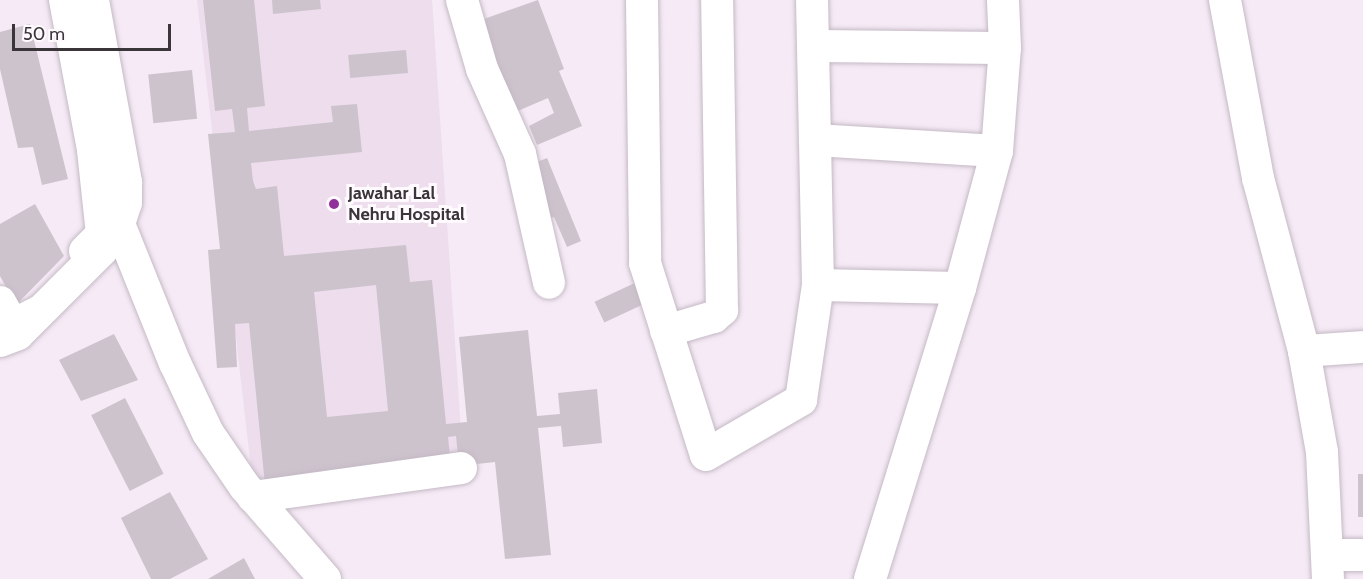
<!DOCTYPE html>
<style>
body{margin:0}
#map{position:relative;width:1363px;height:579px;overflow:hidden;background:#f5eaf5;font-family:Cabin,sans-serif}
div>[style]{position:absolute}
.built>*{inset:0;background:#eddded}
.building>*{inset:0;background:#cdc3cd;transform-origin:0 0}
.roads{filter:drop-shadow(0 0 2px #c4b9c4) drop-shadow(0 0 2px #c4b9c4)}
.minor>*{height:32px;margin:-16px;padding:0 16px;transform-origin:16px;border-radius:16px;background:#fff}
.dots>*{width:16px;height:16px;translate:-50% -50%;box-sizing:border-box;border:3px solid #fefafe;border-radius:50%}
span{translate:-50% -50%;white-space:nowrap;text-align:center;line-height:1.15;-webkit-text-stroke:6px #fefafe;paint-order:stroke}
.poi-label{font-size:18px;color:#393539;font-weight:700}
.left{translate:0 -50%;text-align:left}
.scale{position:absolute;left:12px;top:24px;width:159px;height:27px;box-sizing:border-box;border:3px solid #393539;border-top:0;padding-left:8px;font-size:18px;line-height:21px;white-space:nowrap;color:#393539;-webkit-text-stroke:4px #fefafe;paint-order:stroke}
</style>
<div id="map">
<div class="built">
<i style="clip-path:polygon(197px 0,432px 0,463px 462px,253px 485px)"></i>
</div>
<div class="building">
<i style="clip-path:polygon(evenodd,203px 0,254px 0,265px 106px,247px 108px,249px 131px,333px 122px,331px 106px,357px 104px,362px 152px,251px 163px,253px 181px,256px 189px,277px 186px,284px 256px,406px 245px,410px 282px,432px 280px,446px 424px,467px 422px,459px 337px,528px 330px,537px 416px,560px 414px,558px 393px,597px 389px,602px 443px,563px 447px,561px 426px,538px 428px,551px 555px,505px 559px,495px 462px,459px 466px,456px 436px,448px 437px,451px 467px,265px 485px,249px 323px,235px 324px,237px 367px,217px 368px,208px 250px,220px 249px,208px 134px,235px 132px,232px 109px,215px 111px,203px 0,376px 285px,388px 411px,327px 417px,314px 292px,376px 285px)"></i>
<i style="clip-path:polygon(272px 0,320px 0,321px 9px,273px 14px)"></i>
<i style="clip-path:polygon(538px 0,564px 69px,559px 71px,582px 126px,537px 145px,529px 126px,554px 113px,548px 98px,513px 113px,509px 93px,481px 20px)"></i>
<i style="clip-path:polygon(30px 24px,68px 179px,42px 185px,33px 147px,18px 148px,0 69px,0 32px)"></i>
<i style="left:406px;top:50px;width:23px;height:58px;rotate:85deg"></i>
<i style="left:192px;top:70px;width:49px;height:44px;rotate:84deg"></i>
<i style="clip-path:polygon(547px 158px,581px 241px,567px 247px,554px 217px,551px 218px,532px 164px)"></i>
<i style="clip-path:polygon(35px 204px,64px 256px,16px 305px,0 276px,0 224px)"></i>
<i style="left:639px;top:281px;width:23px;height:49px;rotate:65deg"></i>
<i style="clip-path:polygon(114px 334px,138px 380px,81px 401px,59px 360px)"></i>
<i style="left:125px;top:398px;width:85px;height:38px;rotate:63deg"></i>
<i style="left:1358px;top:474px;width:5px;height:43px"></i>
<i style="clip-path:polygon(170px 492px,208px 559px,170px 579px,151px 579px,121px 518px)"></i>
<i style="clip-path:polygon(244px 558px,255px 579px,208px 579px)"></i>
</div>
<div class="roads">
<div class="minor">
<i style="left:65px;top:0;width:153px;rotate:79.4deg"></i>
<i style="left:93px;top:150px;width:84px;rotate:83.9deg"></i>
<i style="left:102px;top:234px;width:24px;rotate:135deg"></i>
<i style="left:462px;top:0;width:72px;rotate:73.8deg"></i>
<i style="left:482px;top:69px;width:93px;rotate:65.9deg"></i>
<i style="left:520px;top:154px;width:132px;rotate:77.3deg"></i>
<i style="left:642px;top:0;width:263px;rotate:89.3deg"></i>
<i style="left:645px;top:263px;width:201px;rotate:72.4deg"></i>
<i style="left:706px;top:455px;width:110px;rotate:-30.1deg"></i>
<i style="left:801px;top:400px;width:116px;rotate:-81.6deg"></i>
<i style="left:818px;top:285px;width:285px;rotate:-91.2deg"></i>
<i style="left:1225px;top:0;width:181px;rotate:79.5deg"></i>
<i style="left:1258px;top:178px;width:179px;rotate:75.1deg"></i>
<i style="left:1304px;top:351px;width:103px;rotate:79.9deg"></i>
<i style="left:1322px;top:452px;width:127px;rotate:87.3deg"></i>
<i style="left:813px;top:46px;width:192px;rotate:0.6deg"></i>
<i style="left:815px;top:140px;width:182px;rotate:3.5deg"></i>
<i style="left:119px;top:224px;width:150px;rotate:68.1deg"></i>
<i style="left:175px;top:363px;width:77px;rotate:64.8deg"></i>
<i style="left:208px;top:433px;width:65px;rotate:55.6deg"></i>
<i style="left:245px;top:487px;width:122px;rotate:49deg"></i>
<i style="left:818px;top:285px;width:142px;rotate:1.2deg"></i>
<i style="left:0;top:302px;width:26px;rotate:61deg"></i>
<i style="left:13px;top:325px;width:29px;rotate:-27deg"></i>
<i style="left:666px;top:331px;width:50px;rotate:-16.3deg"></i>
<i style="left:714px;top:317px;width:11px;rotate:-41deg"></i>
<i style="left:722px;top:310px;width:310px;rotate:-90.9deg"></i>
<i style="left:0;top:341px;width:19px;rotate:-21deg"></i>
<i style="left:18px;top:334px;width:119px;rotate:-45deg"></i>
<i style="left:102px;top:250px;width:31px;rotate:-57deg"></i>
<i style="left:119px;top:224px;width:22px;rotate:-72deg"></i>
<i style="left:126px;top:203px;width:21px;rotate:-90deg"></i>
<i style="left:126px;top:182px;width:185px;rotate:-100.3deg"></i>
<i style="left:1304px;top:351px;width:59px;rotate:-3.9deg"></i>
<i style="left:253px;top:497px;width:210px;rotate:-7.9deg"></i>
<i style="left:1328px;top:555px;width:35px"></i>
<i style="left:870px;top:579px;width:305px;rotate:-72.8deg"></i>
<i style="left:960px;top:288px;width:142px;rotate:-74.9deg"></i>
<i style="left:997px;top:151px;width:103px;rotate:-85.6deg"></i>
<i style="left:1005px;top:48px;width:48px;rotate:-92.4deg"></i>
</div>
</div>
<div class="dots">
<i style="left:334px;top:204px;background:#903098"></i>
</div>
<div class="poi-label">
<span class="left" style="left:348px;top:204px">Jawahar Lal<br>Nehru Hospital</span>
</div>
<div class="scale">50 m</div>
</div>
